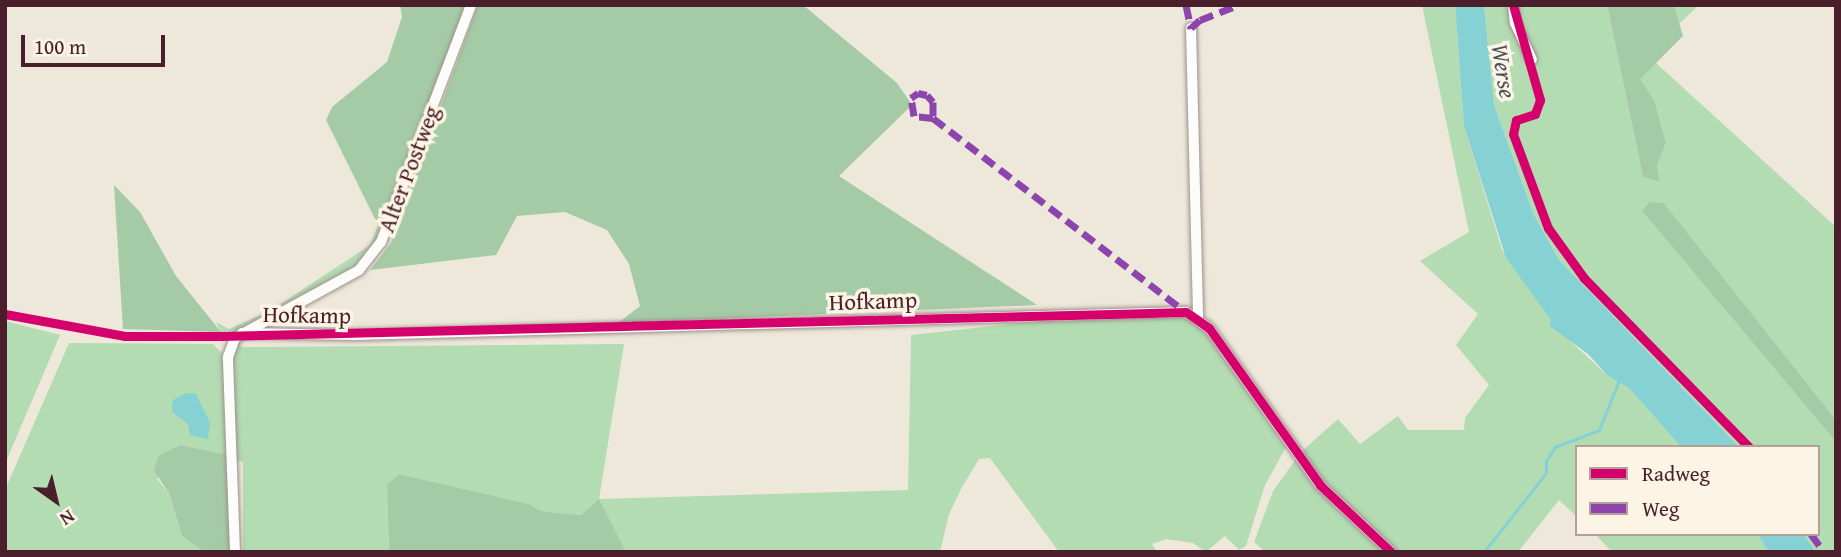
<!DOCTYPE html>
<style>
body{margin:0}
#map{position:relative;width:1841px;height:557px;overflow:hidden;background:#eee8db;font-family:"Gentium Book Plus",serif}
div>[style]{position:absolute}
.green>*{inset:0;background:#b3dcb2}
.forest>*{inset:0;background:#a5cba6}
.water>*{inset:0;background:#86d1d3}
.stream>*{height:2.5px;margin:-1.25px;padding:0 1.25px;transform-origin:1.25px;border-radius:1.25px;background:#86d1d3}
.roads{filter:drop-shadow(0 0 2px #9c918c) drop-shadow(0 0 2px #9c918c)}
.street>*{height:10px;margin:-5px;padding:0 5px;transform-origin:5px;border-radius:5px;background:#fcfcfa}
.quiet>*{height:7px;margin-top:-3.5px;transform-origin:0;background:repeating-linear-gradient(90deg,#8e44ad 0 14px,transparent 0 21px)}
.cycleway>*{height:9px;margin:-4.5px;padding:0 4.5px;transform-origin:4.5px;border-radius:4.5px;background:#d6006c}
span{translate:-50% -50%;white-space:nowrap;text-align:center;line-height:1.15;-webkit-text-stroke:7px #fcf5e5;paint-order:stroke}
.street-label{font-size:23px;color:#4a1f2b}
.water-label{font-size:24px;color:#4e515c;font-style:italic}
.frame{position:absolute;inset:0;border:7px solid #4a1f2b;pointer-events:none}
.legend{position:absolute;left:1575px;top:445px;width:245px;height:91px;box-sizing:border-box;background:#fcf5e5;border:2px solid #b59f9b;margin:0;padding:9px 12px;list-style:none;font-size:21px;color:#4a1f2b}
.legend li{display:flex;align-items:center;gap:14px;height:35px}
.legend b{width:35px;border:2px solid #b59f9b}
.north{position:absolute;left:21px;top:466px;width:70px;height:70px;-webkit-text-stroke:5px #fcf5e5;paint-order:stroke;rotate:146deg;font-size:19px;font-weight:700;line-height:28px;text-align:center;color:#4a1f2b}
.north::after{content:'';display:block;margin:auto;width:24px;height:32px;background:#4a1f2b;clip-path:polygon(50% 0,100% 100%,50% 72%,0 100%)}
.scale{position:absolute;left:21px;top:35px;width:144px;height:32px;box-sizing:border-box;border:4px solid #4a1f2b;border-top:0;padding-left:9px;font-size:21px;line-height:24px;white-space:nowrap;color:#4a1f2b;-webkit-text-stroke:5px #fcf5e5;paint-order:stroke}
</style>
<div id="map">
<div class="green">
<i style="clip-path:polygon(1422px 5px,1455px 5px,1464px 126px,1502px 250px,1569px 340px,1608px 376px,1629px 388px,1681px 447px,1577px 447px,1577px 517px,1559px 500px,1518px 552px,1265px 552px,1254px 542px,1273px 491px,1301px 452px,1338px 419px,1360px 444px,1398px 416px,1408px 430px,1464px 430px,1465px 418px,1489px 385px,1456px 345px,1478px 314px,1420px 261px,1469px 232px)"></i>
<i style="clip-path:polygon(1484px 5px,1607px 5px,1643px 177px,1660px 182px,1657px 166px,1666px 143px,1655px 102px,1639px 79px,1655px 62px,1836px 227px,1836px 420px,1664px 203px,1642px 211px,1836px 442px,1836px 552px,1816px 552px,1803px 534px,1818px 534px,1818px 447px,1739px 447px,1559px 260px,1533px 213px,1494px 105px)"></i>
<i style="clip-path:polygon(1674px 5px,1699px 5px,1679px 24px)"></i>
<i style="clip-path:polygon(378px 225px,382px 225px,375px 244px,357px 265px,237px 330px,221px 332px,216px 322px,229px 329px,273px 309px,370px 245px)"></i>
<i style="clip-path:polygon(1183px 317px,1206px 332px,1286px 447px,1265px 485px,1246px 546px,1239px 550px,1225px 536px,1206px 552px,1193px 543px,1166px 539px,1152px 544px,1157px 552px,1059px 552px,990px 458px,979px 459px,962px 487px,949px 514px,940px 552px,626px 552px,599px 500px,581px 515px,541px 511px,529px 504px,399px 474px,387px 486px,389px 552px,243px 552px,243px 462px,235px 460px,234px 360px,238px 342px,242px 347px,624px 344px,599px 499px,908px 490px,911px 335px,1038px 321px)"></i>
<i style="clip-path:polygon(5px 321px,60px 335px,5px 464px)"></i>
<i style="clip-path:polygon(69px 343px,213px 344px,222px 353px,229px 455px,181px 445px,157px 479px,169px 493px,182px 536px,204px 552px,5px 552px,5px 490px)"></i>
<i style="clip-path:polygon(1595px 534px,1757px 534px,1769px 552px,1612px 552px)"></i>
</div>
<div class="forest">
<i style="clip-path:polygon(400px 5px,465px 5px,401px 179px,382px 225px,378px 225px,326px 120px,332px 107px,387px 62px,402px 17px)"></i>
<i style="clip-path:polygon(478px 5px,803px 5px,897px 83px,912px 105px,839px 176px,1037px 305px,618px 323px,640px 306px,629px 264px,607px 230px,565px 212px,517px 216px,496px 255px,370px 270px,391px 243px)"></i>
<i style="clip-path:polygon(1607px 5px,1674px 5px,1683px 36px,1640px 79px,1655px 102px,1666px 143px,1657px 166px,1660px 182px,1643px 177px)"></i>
<i style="clip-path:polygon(114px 185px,140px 212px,176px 276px,221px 332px,123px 329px)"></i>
<i style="clip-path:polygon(1650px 202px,1664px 203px,1836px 420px,1836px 442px,1642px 211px)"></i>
<i style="clip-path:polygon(181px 445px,229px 455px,232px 552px,204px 552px,182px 536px,169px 493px,154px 471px,158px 456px)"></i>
<i style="clip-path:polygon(399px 474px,529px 504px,541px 511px,581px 515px,599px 499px,626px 552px,389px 552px,387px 485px)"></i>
</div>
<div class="water">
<i style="clip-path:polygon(1455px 5px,1484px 5px,1494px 105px,1533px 213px,1559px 260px,1739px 447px,1681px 447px,1629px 388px,1608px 376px,1588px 354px,1550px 326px,1551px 320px,1506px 258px,1464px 126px)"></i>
<i style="clip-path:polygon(186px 393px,196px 394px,210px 423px,208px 439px,190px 435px,188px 424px,172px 412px,173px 400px)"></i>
<i style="clip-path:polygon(1757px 534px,1803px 534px,1816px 552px,1769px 552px)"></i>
</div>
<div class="stream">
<i style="left:1484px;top:552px;width:100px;rotate:-51.9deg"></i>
<i style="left:1546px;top:473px;width:12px;rotate:-90deg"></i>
<i style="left:1546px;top:461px;width:17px;rotate:-57deg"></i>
<i style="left:1555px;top:447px;width:47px;rotate:-21.1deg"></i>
<i style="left:1599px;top:430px;width:54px;rotate:-68.2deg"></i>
</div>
<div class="roads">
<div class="street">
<i style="left:1513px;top:5px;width:18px;rotate:84deg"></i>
<i style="left:1515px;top:23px;width:40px;rotate:65deg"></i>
<i style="left:1191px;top:28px;width:289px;rotate:88.6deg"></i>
<i style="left:242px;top:333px;width:114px;rotate:1deg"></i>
<i style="left:356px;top:335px;width:830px;rotate:-1.59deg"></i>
<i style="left:1186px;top:312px;width:28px;rotate:35deg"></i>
<i style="left:1209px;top:328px;width:192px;rotate:54.7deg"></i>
<i style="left:1320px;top:485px;width:98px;rotate:43.3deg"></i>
<i style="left:235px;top:552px;width:195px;rotate:-92.1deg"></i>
<i style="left:228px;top:357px;width:20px;rotate:-70deg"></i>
<i style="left:235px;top:338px;width:141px;rotate:-28.7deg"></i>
<i style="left:359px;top:270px;width:36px;rotate:-52deg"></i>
<i style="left:381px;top:242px;width:254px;rotate:-69.2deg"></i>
</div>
</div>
<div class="quiet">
<i style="left:1186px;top:5px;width:24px;rotate:78deg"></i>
<i style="left:1191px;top:28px;width:12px;rotate:-42deg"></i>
<i style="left:1200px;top:20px;width:41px;rotate:-21.5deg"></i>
<i style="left:933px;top:118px;width:19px;rotate:-174deg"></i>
<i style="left:914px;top:116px;width:18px;rotate:-99deg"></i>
<i style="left:911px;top:98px;width:9px;rotate:-36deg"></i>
<i style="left:918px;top:93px;width:9px;rotate:13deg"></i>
<i style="left:927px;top:95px;width:9px;rotate:49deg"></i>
<i style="left:933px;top:102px;width:16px;rotate:90deg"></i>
<i style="left:933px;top:118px;width:319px;rotate:37.5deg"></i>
<i style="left:1811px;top:534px;width:22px;rotate:54deg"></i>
</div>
<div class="cycleway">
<i style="left:1513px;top:5px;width:99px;rotate:74.1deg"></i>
<i style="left:1540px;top:100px;width:15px;rotate:110deg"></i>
<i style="left:1535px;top:114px;width:20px;rotate:162deg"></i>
<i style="left:1516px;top:120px;width:14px;rotate:102deg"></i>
<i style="left:1513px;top:134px;width:100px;rotate:69.6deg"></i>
<i style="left:1548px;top:228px;width:62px;rotate:54.2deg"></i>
<i style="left:1584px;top:278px;width:236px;rotate:45.7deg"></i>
<i style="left:5px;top:314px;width:122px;rotate:10.4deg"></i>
<i style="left:125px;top:336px;width:96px"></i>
<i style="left:221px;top:336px;width:965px;rotate:-1.42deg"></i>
<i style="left:1186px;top:312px;width:28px;rotate:35deg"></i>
<i style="left:1209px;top:328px;width:192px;rotate:54.7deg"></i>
<i style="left:1320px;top:485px;width:98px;rotate:43.3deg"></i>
</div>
<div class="street-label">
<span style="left:409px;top:169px;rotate:-69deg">Alter Postweg</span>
<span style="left:873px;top:301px;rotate:-2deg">Hofkamp</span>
<span style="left:307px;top:315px;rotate:1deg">Hofkamp</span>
</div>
<div class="water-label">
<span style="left:1504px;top:71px;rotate:81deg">Werse</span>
</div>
<div class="frame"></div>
<ul class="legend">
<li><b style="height:9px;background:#d6006c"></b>Radweg</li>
<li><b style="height:9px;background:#8e44ad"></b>Weg</li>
</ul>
<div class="north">N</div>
<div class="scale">100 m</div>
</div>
